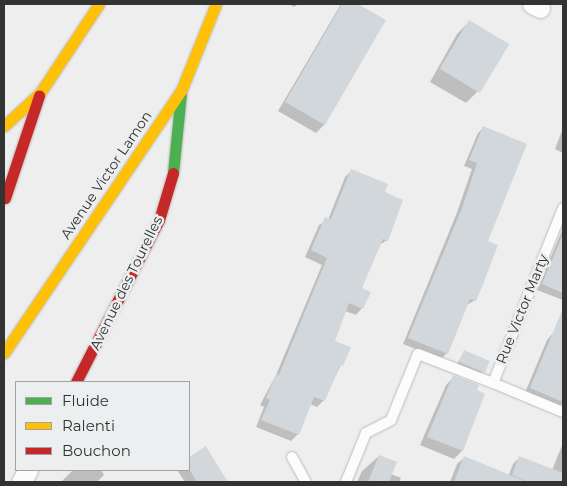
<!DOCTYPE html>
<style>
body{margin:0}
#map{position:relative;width:567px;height:486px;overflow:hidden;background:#eee;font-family:Montserrat,sans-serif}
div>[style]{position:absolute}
.shadow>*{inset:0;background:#0003}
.building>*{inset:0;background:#d1d7db;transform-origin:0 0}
.roads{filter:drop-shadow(0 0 1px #bcbcbc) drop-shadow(0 0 1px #bcbcbc)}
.lane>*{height:10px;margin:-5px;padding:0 5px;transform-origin:5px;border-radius:5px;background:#fcfcfc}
.street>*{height:19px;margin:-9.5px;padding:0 9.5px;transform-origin:9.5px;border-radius:9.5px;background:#fcfcfc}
.fast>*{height:11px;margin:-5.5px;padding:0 5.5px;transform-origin:5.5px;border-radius:5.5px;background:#4caf50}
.slow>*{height:11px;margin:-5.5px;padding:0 5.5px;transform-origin:5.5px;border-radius:5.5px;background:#ffc107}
.jam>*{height:11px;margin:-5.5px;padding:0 5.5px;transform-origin:5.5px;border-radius:5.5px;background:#c62828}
span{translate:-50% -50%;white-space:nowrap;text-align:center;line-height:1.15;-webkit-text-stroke:5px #edeeef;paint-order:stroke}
.street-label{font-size:14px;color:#323333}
.frame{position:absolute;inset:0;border:5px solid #323333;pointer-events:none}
.legend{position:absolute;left:15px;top:381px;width:175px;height:90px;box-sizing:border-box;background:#edeeef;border:1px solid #a2a3a4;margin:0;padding:6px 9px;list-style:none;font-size:15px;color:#323333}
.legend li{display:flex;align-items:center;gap:10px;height:25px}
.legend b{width:25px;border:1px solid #a2a3a4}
</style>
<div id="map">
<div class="shadow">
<i style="clip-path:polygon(289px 4px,298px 4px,294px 7px)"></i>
<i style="clip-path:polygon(341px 4px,356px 4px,384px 20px,324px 125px,316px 133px,278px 111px)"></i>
<i style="clip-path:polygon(469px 22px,508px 44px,478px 91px,466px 103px,430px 82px,457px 34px)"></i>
<i style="clip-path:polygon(484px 127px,487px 241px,475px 300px,467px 305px,447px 353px,441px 359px,403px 344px,456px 215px,472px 169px,464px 166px,478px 133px)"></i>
<i style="clip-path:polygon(563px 128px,563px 153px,555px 149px)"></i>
<i style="clip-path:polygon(352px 170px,383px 193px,387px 240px,378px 246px,361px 289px,362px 308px,356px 315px,345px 311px,333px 341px,349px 348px,324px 400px,317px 407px,310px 404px,298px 434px,291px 441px,256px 427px,264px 407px,260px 405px,276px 375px,322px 265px,305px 257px,319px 225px,328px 220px,345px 177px)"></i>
<i style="clip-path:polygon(563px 228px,563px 300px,537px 290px)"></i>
<i style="clip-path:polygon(553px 333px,563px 337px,563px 402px,557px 409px,524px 395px,547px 340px)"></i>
<i style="clip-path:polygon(464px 352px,488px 361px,480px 376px,456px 366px)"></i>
<i style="clip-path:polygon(454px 377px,483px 395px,462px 451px,454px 459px,420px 445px,446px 385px)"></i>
<i style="clip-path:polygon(563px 443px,563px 482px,506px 482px,513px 464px,519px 458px,552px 470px)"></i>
<i style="clip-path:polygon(205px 447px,226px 482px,185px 482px,177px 470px,189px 470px,189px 458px)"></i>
<i style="clip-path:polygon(379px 456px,391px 474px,401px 478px,399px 482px,357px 482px,362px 471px)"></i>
<i style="clip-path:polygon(465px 457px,495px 470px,490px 482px,450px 482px,457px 464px)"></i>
<i style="clip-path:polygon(73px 470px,101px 470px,104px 475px,97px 482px,61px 482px)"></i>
</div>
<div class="building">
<i style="clip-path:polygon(342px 4px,358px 4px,386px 20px,325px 125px,285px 102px)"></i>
<i style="left:469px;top:20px;width:47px;height:57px;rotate:31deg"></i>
<i style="clip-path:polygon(483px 126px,527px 144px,488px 241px,498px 245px,484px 282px,476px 301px,470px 299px,448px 354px,408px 338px,462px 208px,477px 163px,469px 160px)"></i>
<i style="clip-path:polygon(351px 169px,388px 184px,385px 192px,403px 200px,388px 241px,383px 239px,362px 288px,371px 292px,363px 309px,349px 303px,335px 341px,351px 347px,343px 366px,340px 365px,325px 401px,314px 397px,299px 435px,261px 420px,270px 400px,266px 398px,276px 374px,279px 375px,327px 258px,311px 250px,325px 217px,331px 219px)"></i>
<i style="clip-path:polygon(563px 234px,563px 293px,542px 284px)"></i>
<i style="clip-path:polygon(563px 308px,563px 402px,530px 388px)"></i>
<i style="left:464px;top:350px;width:28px;height:13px;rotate:23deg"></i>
<i style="clip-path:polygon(453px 375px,479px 385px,477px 390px,485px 394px,463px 451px,427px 437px)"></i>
<i style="clip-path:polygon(206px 446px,216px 463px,228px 482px,197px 482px,189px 469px,189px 457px)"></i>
<i style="clip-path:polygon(379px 455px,397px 462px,389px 482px,368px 482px)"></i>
<i style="clip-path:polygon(464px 456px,527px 482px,454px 482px)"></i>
<i style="clip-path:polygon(519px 456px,563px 473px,563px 482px,528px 482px,512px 475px)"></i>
</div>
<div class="roads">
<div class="lane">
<i style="left:563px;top:208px;width:188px;rotate:111.8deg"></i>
<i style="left:493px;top:383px;width:76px;rotate:22.5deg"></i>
<i style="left:292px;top:457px;width:29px;rotate:61deg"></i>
<i style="left:346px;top:482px;width:53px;rotate:-67.8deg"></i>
<i style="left:366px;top:433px;width:28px;rotate:-27deg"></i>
<i style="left:391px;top:420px;width:71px;rotate:-67.8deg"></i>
<i style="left:418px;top:354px;width:80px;rotate:21.1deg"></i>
</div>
<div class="street">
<i style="left:532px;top:4px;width:9px;rotate:27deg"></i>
<i style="left:21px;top:482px;width:14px;rotate:-60deg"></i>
</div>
<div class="fast">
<i style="left:173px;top:173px;width:80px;rotate:-84.3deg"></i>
</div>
<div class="slow">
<i style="left:4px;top:126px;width:49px;rotate:-42.5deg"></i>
<i style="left:40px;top:93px;width:107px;rotate:-56.5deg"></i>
<i style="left:4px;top:353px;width:316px;rotate:-56deg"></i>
<i style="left:181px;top:91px;width:94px;rotate:-68.1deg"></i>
</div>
<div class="jam">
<i style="left:5px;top:198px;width:108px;rotate:-71.6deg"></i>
<i style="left:76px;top:382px;width:182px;rotate:-62.9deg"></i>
<i style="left:159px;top:220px;width:49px;rotate:-73.4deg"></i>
</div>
</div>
<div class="street-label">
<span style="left:106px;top:175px;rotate:-56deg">Avenue Victor Lamon</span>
<span style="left:126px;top:283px;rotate:-64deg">Avenue des Tourelles</span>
<span style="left:522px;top:309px;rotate:-68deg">Rue Victor Marty</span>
</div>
<div class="frame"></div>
<ul class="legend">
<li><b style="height:6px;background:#4caf50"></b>Fluide</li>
<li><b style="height:6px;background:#ffc107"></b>Ralenti</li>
<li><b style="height:6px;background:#c62828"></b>Bouchon</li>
</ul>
</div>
